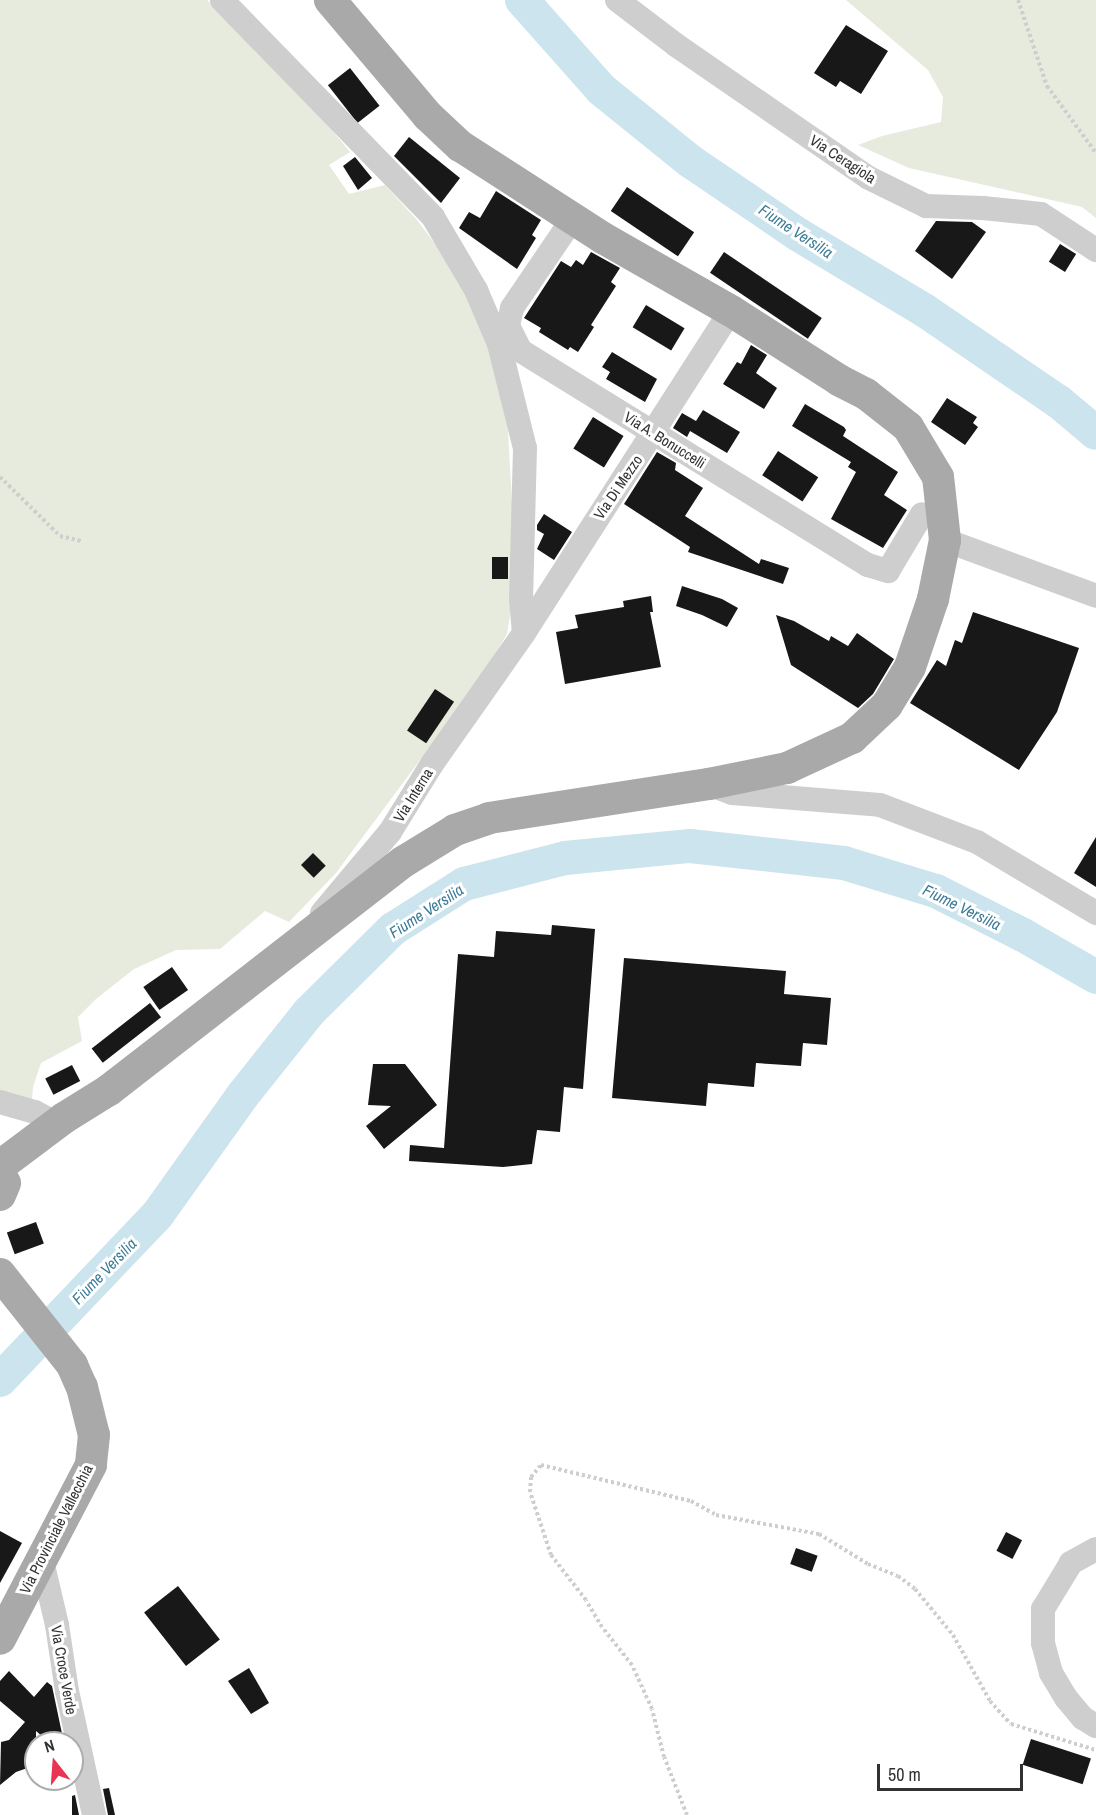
<!DOCTYPE html>
<style>
body{margin:0}
#map{position:relative;width:1096px;height:1815px;overflow:hidden;background:#fff;font-family:"Archivo Narrow",sans-serif}
div>[style]{position:absolute}
.green>*{inset:0;background:#e6ebdd}
.river>*{height:34px;margin:-17px;padding:0 17px;transform-origin:17px;border-radius:17px;background:#cce4ed}
.building>*{inset:0;background:#181818;transform-origin:0 0}
.path>*{height:4px;margin-top:-2px;transform-origin:0;background:repeating-linear-gradient(90deg,#cecece 0 3px,transparent 0 6px)}
.minor>*{height:24px;margin:-12px;padding:0 12px;transform-origin:12px;border-radius:12px;background:#cecece}
.major>*{height:32px;margin:-16px;padding:0 16px;transform-origin:16px;border-radius:16px;background:#a9a9a9}
span{translate:-50% -50%;white-space:nowrap;text-align:center;line-height:1.15;-webkit-text-stroke:6px #fff;paint-order:stroke}
.street-label{font-size:15px;color:#313131}
.water-label{font-size:16px;color:#3d7c96;font-style:italic}
.north{position:absolute;left:24px;top:1731px;width:60px;height:60px;box-sizing:border-box;background:#fff;border:2px solid #adadad;border-radius:50%;rotate:343deg;font-size:16px;font-weight:700;line-height:24px;text-align:center;color:#313131}
.north::after{content:'';display:block;margin:auto;width:21px;height:27px;background:#e73553;clip-path:polygon(50% 0,100% 100%,50% 72%,0 100%)}
.scale{position:absolute;left:877px;top:1764px;width:146px;height:27px;box-sizing:border-box;border:3px solid #313131;border-top:0;padding-left:8px;font-size:18px;line-height:21px;white-space:nowrap;color:#313131;-webkit-text-stroke:4px #fff;paint-order:stroke}
</style>
<div id="map">
<div class="green">
<i style="clip-path:polygon(0 0,207px 0,262px 46px,350px 152px,329px 165px,349px 194px,385px 185px,417px 220px,458px 274px,487px 337px,507px 414px,512px 502px,513px 596px,507px 634px,481px 678px,336px 873px,289px 922px,265px 911px,220px 949px,176px 950px,134px 969px,96px 999px,78px 1017px,82px 1041px,41px 1063px,33px 1087px,31px 1115px,0 1107px)"></i>
<i style="clip-path:polygon(846px 0,1096px 0,1096px 218px,1082px 207px,909px 168px,858px 145px,882px 136px,941px 122px,943px 97px,928px 70px)"></i>
</div>
<div class="river">
<i style="left:522px;top:0;width:120px;rotate:48.4deg"></i>
<i style="left:602px;top:90px;width:113px;rotate:38.9deg"></i>
<i style="left:690px;top:161px;width:132px;rotate:34.2deg"></i>
<i style="left:799px;top:235px;width:146px;rotate:31deg"></i>
<i style="left:924px;top:310px;width:163px;rotate:34.3deg"></i>
<i style="left:1059px;top:402px;width:48px;rotate:40deg"></i>
<i style="left:0;top:1380px;width:229px;rotate:-46.4deg"></i>
<i style="left:158px;top:1214px;width:146px;rotate:-54.5deg"></i>
<i style="left:243px;top:1095px;width:106px;rotate:-51.5deg"></i>
<i style="left:309px;top:1012px;width:118px;rotate:-44.7deg"></i>
<i style="left:393px;top:929px;width:84px;rotate:-32.4deg"></i>
<i style="left:464px;top:884px;width:104px;rotate:-14.4deg"></i>
<i style="left:565px;top:858px;width:126px;rotate:-5.5deg"></i>
<i style="left:690px;top:846px;width:155px;rotate:6.3deg"></i>
<i style="left:844px;top:863px;width:96px;rotate:16.9deg"></i>
<i style="left:936px;top:891px;width:97px;rotate:26.8deg"></i>
<i style="left:1023px;top:935px;width:84px;rotate:29.9deg"></i>
</div>
<div class="building">
<i style="clip-path:polygon(846px 25px,888px 51px,861px 94px,840px 81px,836px 87px,814px 73px)"></i>
<i style="left:350px;top:68px;width:48px;height:28px;rotate:52deg"></i>
<i style="clip-path:polygon(409px 137px,460px 178px,441px 203px,394px 156px)"></i>
<i style="clip-path:polygon(355px 157px,372px 178px,358px 190px,343px 166px)"></i>
<i style="left:627px;top:187px;width:81px;height:29px;rotate:34deg"></i>
<i style="clip-path:polygon(496px 191px,541px 220px,532px 235px,536px 238px,517px 269px,459px 228px,469px 212px,480px 218px)"></i>
<i style="clip-path:polygon(936px 221px,972px 222px,986px 232px,952px 279px,915px 251px)"></i>
<i style="left:1060px;top:244px;width:19px;height:21px;rotate:32deg"></i>
<i style="clip-path:polygon(591px 252px,620px 268px,611px 282px,616px 286px,591px 325px,594px 327px,578px 352px,570px 347px,568px 350px,539px 332px,541px 328px,524px 318px,561px 261px,571px 267px,576px 260px,583px 265px)"></i>
<i style="left:724px;top:252px;width:118px;height:25px;rotate:34deg"></i>
<i style="left:646px;top:305px;width:45px;height:26px;rotate:31deg"></i>
<i style="clip-path:polygon(751px 345px,767px 355px,756px 373px,777px 388px,764px 409px,723px 384px,737px 362px,741px 364px)"></i>
<i style="clip-path:polygon(612px 352px,657px 379px,645px 402px,606px 379px,610px 372px,602px 367px)"></i>
<i style="clip-path:polygon(947px 398px,977px 417px,973px 423px,978px 427px,965px 445px,931px 422px)"></i>
<i style="clip-path:polygon(805px 404px,844px 427px,846px 430px,843px 436px,898px 472px,884px 495px,907px 510px,883px 548px,831px 519px,856px 472px,848px 467px,851px 462px,792px 426px)"></i>
<i style="clip-path:polygon(703px 410px,740px 432px,727px 453px,690px 431px,687px 437px,673px 428px,682px 413px,696px 421px)"></i>
<i style="left:593px;top:417px;width:36px;height:37px;rotate:32deg"></i>
<i style="left:778px;top:451px;width:48px;height:29px;rotate:33deg"></i>
<i style="clip-path:polygon(657px 452px,676px 463px,675px 470px,703px 488px,685px 516px,759px 564px,761px 559px,789px 568px,783px 584px,688px 552px,690px 547px,624px 504px)"></i>
<i style="clip-path:polygon(544px 514px,572px 532px,554px 560px,537px 549px,544px 534px,537px 530px,537px 525px)"></i>
<i style="left:492px;top:557px;width:16px;height:22px"></i>
<i style="clip-path:polygon(682px 586px,722px 599px,738px 608px,727px 627px,702px 615px,676px 606px)"></i>
<i style="clip-path:polygon(651px 596px,653px 612px,650px 612px,661px 667px,565px 684px,556px 632px,578px 628px,575px 615px,624px 607px,623px 601px)"></i>
<i style="clip-path:polygon(973px 612px,1079px 648px,1057px 712px,1019px 770px,910px 703px,937px 660px,946px 666px,955px 640px,962px 643px)"></i>
<i style="clip-path:polygon(776px 615px,794px 621px,829px 641px,831px 636px,848px 646px,857px 633px,894px 659px,873px 694px,858px 708px,791px 665px)"></i>
<i style="left:435px;top:689px;width:23px;height:50px;rotate:34deg"></i>
<i style="clip-path:polygon(1096px 837px,1096px 887px,1074px 873px)"></i>
<i style="left:313px;top:853px;width:18px;height:17px;rotate:45deg"></i>
<i style="clip-path:polygon(552px 925px,595px 929px,583px 1089px,564px 1087px,560px 1132px,537px 1130px,532px 1164px,503px 1167px,409px 1161px,410px 1145px,444px 1148px,458px 954px,494px 957px,496px 931px,551px 935px)"></i>
<i style="clip-path:polygon(624px 958px,786px 971px,784px 994px,831px 998px,827px 1045px,803px 1043px,801px 1066px,756px 1063px,754px 1087px,708px 1083px,706px 1106px,612px 1098px)"></i>
<i style="left:172px;top:967px;width:28px;height:35px;rotate:55deg"></i>
<i style="left:150px;top:1003px;width:18px;height:74px;rotate:52deg"></i>
<i style="clip-path:polygon(373px 1064px,405px 1064px,437px 1105px,384px 1149px,366px 1126px,391px 1106px,368px 1105px)"></i>
<i style="left:72px;top:1065px;width:18px;height:30px;rotate:63deg"></i>
<i style="left:36px;top:1222px;width:23px;height:31px;rotate:70deg"></i>
<i style="clip-path:polygon(0 1531px,22px 1543px,0 1583px)"></i>
<i style="left:1006px;top:1532px;width:18px;height:21px;rotate:27deg"></i>
<i style="left:796px;top:1548px;width:23px;height:17px;rotate:20deg"></i>
<i style="left:178px;top:1586px;width:68px;height:43px;rotate:52deg"></i>
<i style="clip-path:polygon(249px 1668px,269px 1703px,251px 1714px,228px 1681px)"></i>
<i style="clip-path:polygon(9px 1671px,34px 1697px,47px 1682px,52px 1686px,64px 1743px,50px 1743px,36px 1731px,36px 1765px,16px 1772px,0 1785px,1px 1742px,9px 1740px,25px 1722px,0 1701px,0 1681px)"></i>
<i style="left:1031px;top:1739px;width:63px;height:27px;rotate:18deg"></i>
<i style="clip-path:polygon(109px 1788px,115px 1815px,108px 1815px,103px 1789px)"></i>
<i style="clip-path:polygon(75px 1795px,79px 1815px,72px 1815px,72px 1796px)"></i>
</div>
<div class="path">
<i style="left:1018px;top:0;width:91px;rotate:71.4deg"></i>
<i style="left:1047px;top:86px;width:83px;rotate:53.8deg"></i>
<i style="left:0;top:477px;width:84px;rotate:44.5deg"></i>
<i style="left:60px;top:536px;width:22px;rotate:13deg"></i>
<i style="left:687px;top:1815px;width:62px;rotate:-111.6deg"></i>
<i style="left:664px;top:1757px;width:49px;rotate:-104deg"></i>
<i style="left:652px;top:1709px;width:48px;rotate:-114.4deg"></i>
<i style="left:632px;top:1665px;width:48px;rotate:-128.3deg"></i>
<i style="left:602px;top:1627px;width:31px;rotate:-121deg"></i>
<i style="left:586px;top:1600px;width:57px;rotate:-127.9deg"></i>
<i style="left:551px;top:1555px;width:66px;rotate:-108.4deg"></i>
<i style="left:530px;top:1492px;width:15px;rotate:-86deg"></i>
<i style="left:531px;top:1477px;width:16px;rotate:-50deg"></i>
<i style="left:541px;top:1465px;width:154px;rotate:13.5deg"></i>
<i style="left:691px;top:1501px;width:29px;rotate:29deg"></i>
<i style="left:716px;top:1515px;width:105px;rotate:10.5deg"></i>
<i style="left:819px;top:1534px;width:57px;rotate:31.5deg"></i>
<i style="left:868px;top:1564px;width:32px;rotate:22deg"></i>
<i style="left:898px;top:1576px;width:21px;rotate:37deg"></i>
<i style="left:915px;top:1589px;width:60px;rotate:50.4deg"></i>
<i style="left:953px;top:1635px;width:76px;rotate:60.7deg"></i>
<i style="left:990px;top:1701px;width:31px;rotate:48deg"></i>
<i style="left:1011px;top:1724px;width:89px;rotate:17deg"></i>
</div>
<div class="minor">
<i style="left:222px;top:0;width:303px;rotate:45.8deg"></i>
<i style="left:433px;top:217px;width:85px;rotate:59.5deg"></i>
<i style="left:476px;top:290px;width:59px;rotate:66.9deg"></i>
<i style="left:499px;top:344px;width:107px;rotate:76deg"></i>
<i style="left:525px;top:448px;width:151px;rotate:91.5deg"></i>
<i style="left:521px;top:599px;width:34px;rotate:85deg"></i>
<i style="left:617px;top:0;width:74px;rotate:37.3deg"></i>
<i style="left:676px;top:45px;width:234px;rotate:34.6deg"></i>
<i style="left:869px;top:178px;width:64px;rotate:26.2deg"></i>
<i style="left:926px;top:206px;width:57px;rotate:2deg"></i>
<i style="left:983px;top:208px;width:58px;rotate:5.9deg"></i>
<i style="left:1041px;top:214px;width:66px;rotate:33.2deg"></i>
<i style="left:569px;top:215px;width:16px;rotate:105deg"></i>
<i style="left:565px;top:230px;width:94px;rotate:124.2deg"></i>
<i style="left:512px;top:308px;width:18px;rotate:103deg"></i>
<i style="left:508px;top:326px;width:28px;rotate:63deg"></i>
<i style="left:521px;top:351px;width:408px;rotate:31.7deg"></i>
<i style="left:868px;top:565px;width:21px;rotate:17deg"></i>
<i style="left:888px;top:571px;width:66px;rotate:-59.2deg"></i>
<i style="left:945px;top:540px;width:161px;rotate:20.3deg"></i>
<i style="left:711px;top:785px;width:22px;rotate:21deg"></i>
<i style="left:732px;top:793px;width:148px;rotate:4.6deg"></i>
<i style="left:880px;top:805px;width:104px;rotate:20.9deg"></i>
<i style="left:977px;top:842px;width:139px;rotate:30.8deg"></i>
<i style="left:322px;top:913px;width:106px;rotate:-50deg"></i>
<i style="left:390px;top:832px;width:80px;rotate:-58.3deg"></i>
<i style="left:432px;top:764px;width:160px;rotate:-54.9deg"></i>
<i style="left:524px;top:633px;width:383px;rotate:-57.3deg"></i>
<i style="left:0;top:1102px;width:36px;rotate:16deg"></i>
<i style="left:35px;top:1112px;width:24px;rotate:28deg"></i>
<i style="left:1096px;top:1549px;width:29px;rotate:151deg"></i>
<i style="left:1071px;top:1563px;width:54px;rotate:121.3deg"></i>
<i style="left:1043px;top:1609px;width:34px;rotate:90deg"></i>
<i style="left:1043px;top:1643px;width:31px;rotate:75deg"></i>
<i style="left:1051px;top:1673px;width:29px;rotate:59deg"></i>
<i style="left:1066px;top:1698px;width:26px;rotate:50deg"></i>
<i style="left:1083px;top:1718px;width:15px;rotate:32deg"></i>
<i style="left:42px;top:1561px;width:66px;rotate:76.8deg"></i>
<i style="left:57px;top:1625px;width:67px;rotate:81.4deg"></i>
<i style="left:67px;top:1691px;width:127px;rotate:77.7deg"></i>
</div>
<div class="major">
<i style="left:0;top:1166px;width:80px;rotate:-36.9deg"></i>
<i style="left:64px;top:1118px;width:53px;rotate:-31.9deg"></i>
<i style="left:109px;top:1090px;width:372px;rotate:-37.8deg"></i>
<i style="left:403px;top:862px;width:61px;rotate:-31.6deg"></i>
<i style="left:455px;top:830px;width:36px;rotate:-19deg"></i>
<i style="left:489px;top:818px;width:223px;rotate:-8.8deg"></i>
<i style="left:709px;top:784px;width:80px;rotate:-11.6deg"></i>
<i style="left:787px;top:768px;width:72px;rotate:-24.8deg"></i>
<i style="left:852px;top:738px;width:48px;rotate:-43.3deg"></i>
<i style="left:887px;top:705px;width:44px;rotate:-58.8deg"></i>
<i style="left:910px;top:667px;width:72px;rotate:-71.3deg"></i>
<i style="left:933px;top:599px;width:60px;rotate:-78.5deg"></i>
<i style="left:945px;top:540px;width:63px;rotate:-96.3deg"></i>
<i style="left:938px;top:477px;width:58px;rotate:-121deg"></i>
<i style="left:908px;top:427px;width:53px;rotate:-141.8deg"></i>
<i style="left:866px;top:394px;width:30px;rotate:-153deg"></i>
<i style="left:839px;top:380px;width:128px;rotate:-147.4deg"></i>
<i style="left:731px;top:311px;width:147px;rotate:-150.3deg"></i>
<i style="left:603px;top:238px;width:170px;rotate:-147.2deg"></i>
<i style="left:460px;top:146px;width:44px;rotate:-136.8deg"></i>
<i style="left:428px;top:116px;width:152px;rotate:-130.2deg"></i>
<i style="left:0;top:1195px;width:13px;rotate:-67deg"></i>
<i style="left:0;top:1274px;width:116px;rotate:51.6deg"></i>
<i style="left:72px;top:1365px;width:24px;rotate:66deg"></i>
<i style="left:82px;top:1387px;width:49px;rotate:76deg"></i>
<i style="left:94px;top:1435px;width:30px;rotate:96deg"></i>
<i style="left:91px;top:1465px;width:196px;rotate:117.6deg"></i>
</div>
<div class="street-label">
<span style="left:843px;top:159px;rotate:33deg">Via Ceragiola</span>
<span style="left:665px;top:440px;rotate:32deg">Via A. Bonuccelli</span>
<span style="left:618px;top:487px;rotate:-56deg">Via Di Mezzo</span>
<span style="left:413px;top:795px;rotate:-58deg">Via Interna</span>
<span style="left:56px;top:1529px;rotate:-63deg">Via Provinciale Vallecchia</span>
<span style="left:64px;top:1670px;rotate:80deg">Via Croce Verde</span>
</div>
<div class="water-label">
<span style="left:796px;top:231px;rotate:33deg">Fiume Versilia</span>
<span style="left:962px;top:907px;rotate:26deg">Fiume Versilia</span>
<span style="left:426px;top:911px;rotate:-33deg">Fiume Versilia</span>
<span style="left:104px;top:1271px;rotate:-46deg">Fiume Versilia</span>
</div>
<div class="north">N</div>
<div class="scale">50 m</div>
</div>
